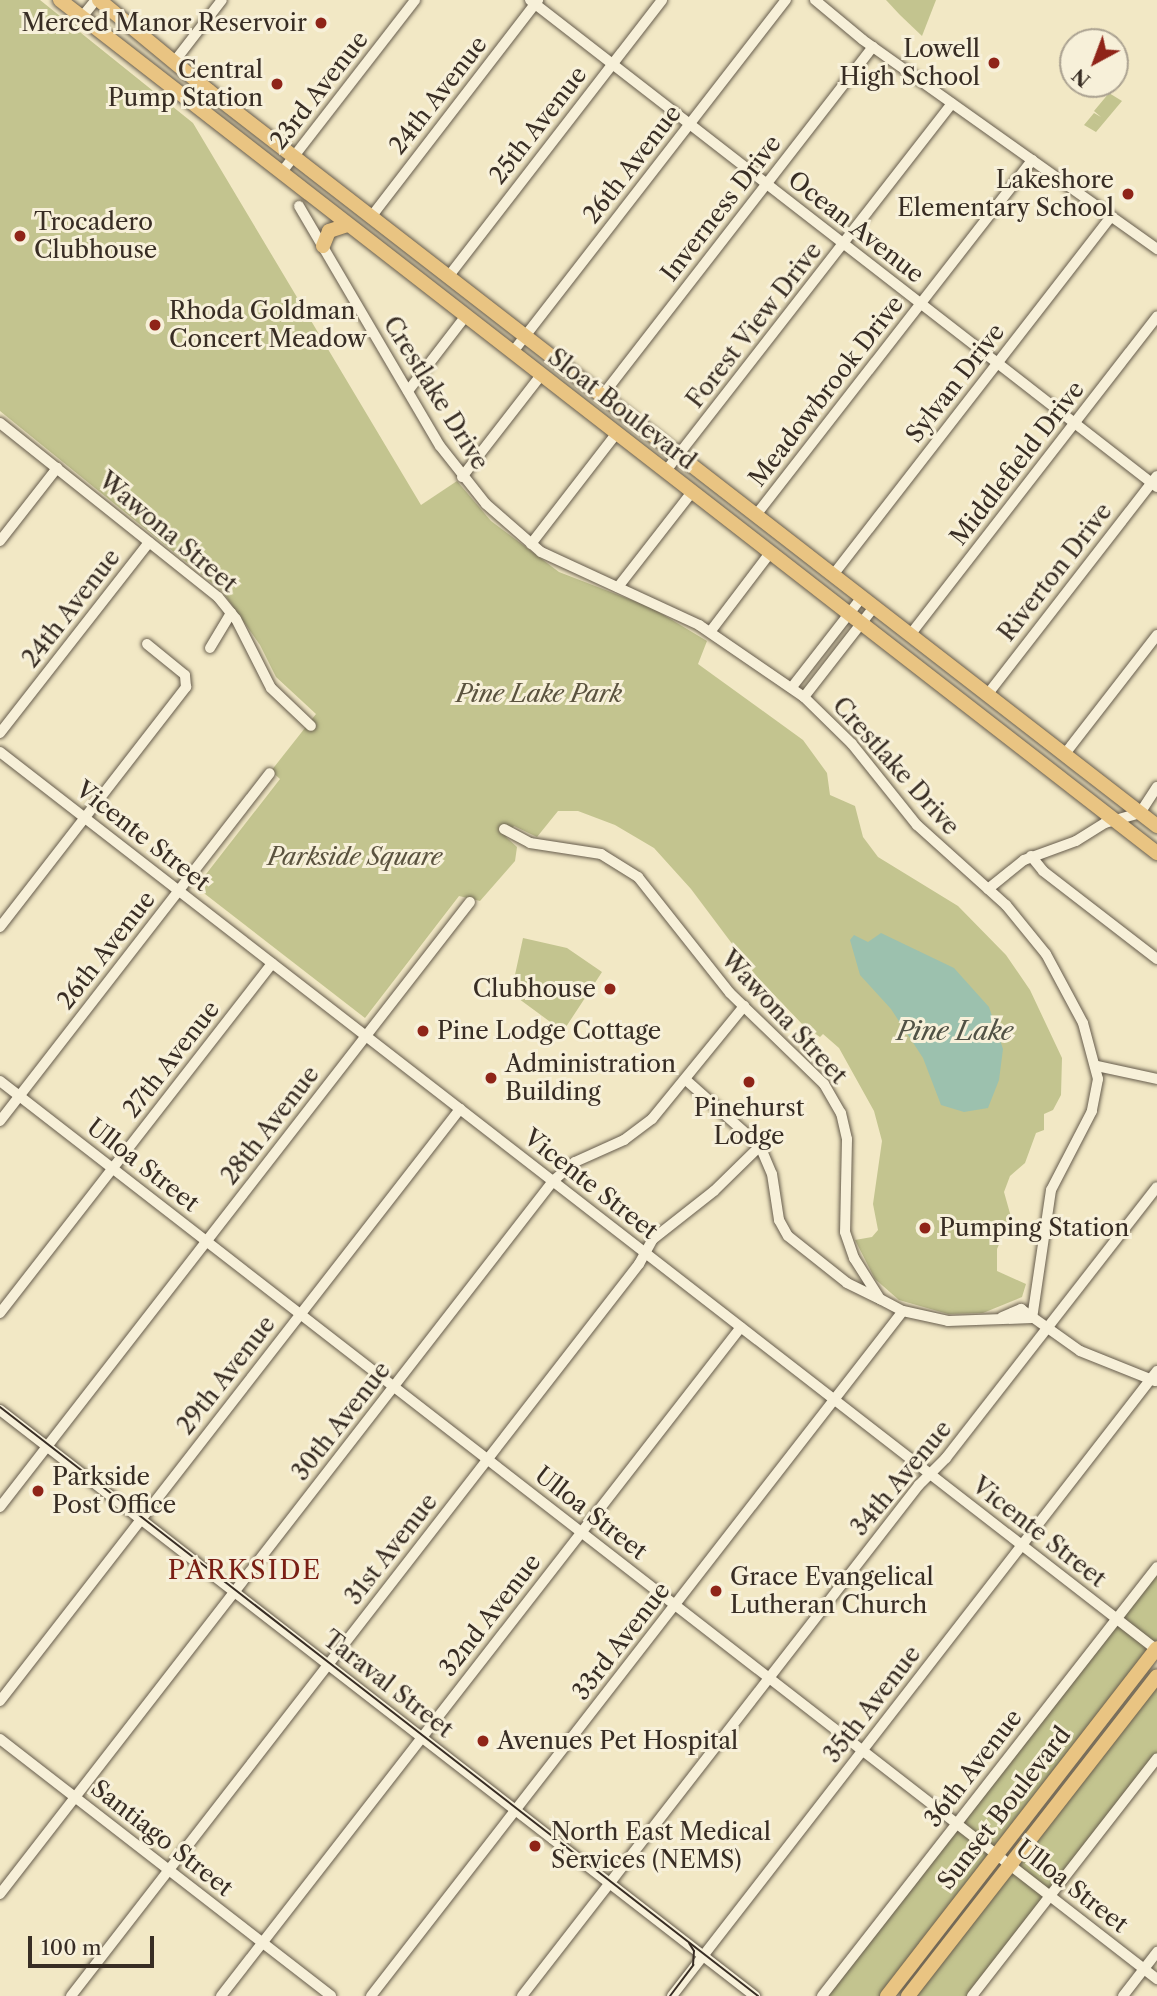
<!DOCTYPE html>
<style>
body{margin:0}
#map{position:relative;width:1157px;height:1996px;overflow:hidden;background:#f2e8c5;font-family:"Libre Caslon Text",serif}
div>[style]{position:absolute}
.green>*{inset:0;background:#c3c48f}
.water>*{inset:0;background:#9cc1ae}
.roads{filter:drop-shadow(0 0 2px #665c4c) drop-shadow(0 0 2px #665c4c)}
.minor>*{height:10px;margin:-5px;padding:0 5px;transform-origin:5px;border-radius:5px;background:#f7f0d9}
.major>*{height:14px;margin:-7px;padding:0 7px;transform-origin:7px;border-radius:7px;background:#e9c482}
.tram>*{height:2px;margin:-1px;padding:0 1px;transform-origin:1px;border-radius:1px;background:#382d24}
.dots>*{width:19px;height:19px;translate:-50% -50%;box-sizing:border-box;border:4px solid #f7f0d9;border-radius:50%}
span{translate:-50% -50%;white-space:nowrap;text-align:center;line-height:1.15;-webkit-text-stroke:6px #f7f0d9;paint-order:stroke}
.poi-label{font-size:24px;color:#382d24}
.right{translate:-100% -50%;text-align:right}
.left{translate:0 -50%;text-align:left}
.street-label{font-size:24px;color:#382d24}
.park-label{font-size:24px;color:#5b533f;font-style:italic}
.water-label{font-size:26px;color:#515246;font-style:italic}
.neighbourhood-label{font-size:26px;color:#7a1f14;letter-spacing:2px}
.north{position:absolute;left:1059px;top:28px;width:70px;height:70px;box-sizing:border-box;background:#f7f0d9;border:2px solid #aba291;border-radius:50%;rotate:221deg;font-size:19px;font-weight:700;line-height:28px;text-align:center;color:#382d24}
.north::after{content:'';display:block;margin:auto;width:24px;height:32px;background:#8f2418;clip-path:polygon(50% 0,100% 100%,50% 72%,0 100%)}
.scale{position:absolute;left:28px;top:1936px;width:126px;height:32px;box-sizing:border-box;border:4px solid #382d24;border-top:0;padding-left:9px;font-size:21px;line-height:24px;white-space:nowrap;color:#382d24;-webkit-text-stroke:5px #f7f0d9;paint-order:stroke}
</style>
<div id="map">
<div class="green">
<i style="clip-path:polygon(0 0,40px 0,193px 123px,421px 505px,457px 481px,491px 521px,559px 572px,652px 608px,707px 641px,698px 664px,803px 740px,827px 773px,830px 795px,855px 806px,863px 837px,878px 857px,958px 906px,1006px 955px,1030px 990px,1062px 1058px,1061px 1095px,1053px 1110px,1044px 1114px,1044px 1130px,1036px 1133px,1025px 1163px,1010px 1176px,1004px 1192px,1011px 1217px,997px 1249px,997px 1271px,1026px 1284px,1022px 1297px,983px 1313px,948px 1314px,899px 1300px,875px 1279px,855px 1240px,872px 1237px,878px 1230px,873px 1204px,882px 1141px,874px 1111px,839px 1048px,823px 1034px,820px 1037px,804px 1026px,757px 977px,691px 889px,654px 848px,615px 825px,578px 811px,558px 811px,537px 837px,514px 826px,506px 837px,517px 847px,515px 861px,480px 901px,459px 896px,365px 1018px,196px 887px,280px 779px,271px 771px,316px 714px,276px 677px,260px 645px,222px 591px,0 411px)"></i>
<i style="clip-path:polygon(886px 0,936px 0,922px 36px,900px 15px)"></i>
<i style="clip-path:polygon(1109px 93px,1122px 101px,1096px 132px,1084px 125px,1094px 113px,1101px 117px,1094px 111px)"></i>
<i style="clip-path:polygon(523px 938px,567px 948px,602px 972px,562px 1033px,554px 1032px,549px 1021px,511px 993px)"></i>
<i style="clip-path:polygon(1157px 1567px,1157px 1648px,887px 1996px,822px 1996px)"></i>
<i style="clip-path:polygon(1157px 1676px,1157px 1758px,972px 1996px,908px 1996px)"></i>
</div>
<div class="water">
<i style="clip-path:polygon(881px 933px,954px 968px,989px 1007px,1003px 1049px,999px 1080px,988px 1108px,964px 1112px,941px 1105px,923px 1058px,891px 1009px,860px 975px,850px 940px,854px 935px,868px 942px)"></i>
</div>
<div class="roads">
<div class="minor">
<i style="left:530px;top:0;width:794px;rotate:37.84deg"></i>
<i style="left:815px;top:0;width:62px;rotate:39.8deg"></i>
<i style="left:863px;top:40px;width:361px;rotate:35.4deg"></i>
<i style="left:82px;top:17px;width:22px;rotate:-51deg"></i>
<i style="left:174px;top:62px;width:78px;rotate:-52.3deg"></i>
<i style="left:281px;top:173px;width:219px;rotate:-52.2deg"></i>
<i style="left:299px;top:206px;width:278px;rotate:59.6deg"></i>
<i style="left:440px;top:446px;width:74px;rotate:51.6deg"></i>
<i style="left:486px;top:504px;width:73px;rotate:41.1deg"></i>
<i style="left:541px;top:552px;width:174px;rotate:24.8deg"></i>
<i style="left:699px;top:625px;width:127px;rotate:34.4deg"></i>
<i style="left:804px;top:697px;width:67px;rotate:44.4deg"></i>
<i style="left:852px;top:744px;width:104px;rotate:51.3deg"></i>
<i style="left:917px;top:825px;width:120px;rotate:42deg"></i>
<i style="left:1006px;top:905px;width:63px;rotate:50.8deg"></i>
<i style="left:1046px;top:954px;width:78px;rotate:61.8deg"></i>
<i style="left:1083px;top:1023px;width:58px;rotate:75deg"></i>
<i style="left:1098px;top:1079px;width:33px;rotate:101deg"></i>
<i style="left:1092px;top:1111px;width:89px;rotate:117.4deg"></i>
<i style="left:1051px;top:1190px;width:129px;rotate:98.4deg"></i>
<i style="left:371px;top:217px;width:274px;rotate:-52.4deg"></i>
<i style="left:448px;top:277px;width:350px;rotate:-52.3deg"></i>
<i style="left:512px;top:353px;width:447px;rotate:-52.2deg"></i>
<i style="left:408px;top:391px;width:93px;rotate:-52.4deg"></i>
<i style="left:602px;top:396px;width:442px;rotate:-52.2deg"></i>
<i style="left:0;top:423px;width:279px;rotate:38.6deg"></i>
<i style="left:218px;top:597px;width:28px;rotate:51deg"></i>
<i style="left:236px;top:619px;width:77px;rotate:63.1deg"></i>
<i style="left:271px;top:688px;width:55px;rotate:43.5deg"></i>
<i style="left:665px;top:472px;width:467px;rotate:-52.1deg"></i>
<i style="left:462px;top:477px;width:129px;rotate:-52.2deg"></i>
<i style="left:756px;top:515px;width:450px;rotate:-52.1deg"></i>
<i style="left:0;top:541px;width:93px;rotate:-52deg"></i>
<i style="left:531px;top:544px;width:139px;rotate:-52.3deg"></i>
<i style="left:833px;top:575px;width:453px;rotate:-52.2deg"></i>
<i style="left:618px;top:587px;width:120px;rotate:-52.1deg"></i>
<i style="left:710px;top:632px;width:99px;rotate:-52.8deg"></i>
<i style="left:910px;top:635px;width:403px;rotate:-52.2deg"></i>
<i style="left:210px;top:648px;width:41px;rotate:-59deg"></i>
<i style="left:792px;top:687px;width:114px;rotate:-52.1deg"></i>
<i style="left:987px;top:695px;width:277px;rotate:-52.2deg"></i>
<i style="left:804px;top:697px;width:114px;rotate:-52.1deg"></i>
<i style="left:0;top:733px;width:242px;rotate:-52deg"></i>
<i style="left:0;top:752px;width:1465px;rotate:37.82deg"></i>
<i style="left:1064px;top:755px;width:152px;rotate:-52.2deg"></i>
<i style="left:504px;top:829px;width:30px;rotate:28deg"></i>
<i style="left:530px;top:843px;width:72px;rotate:8.8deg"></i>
<i style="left:601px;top:854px;width:44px;rotate:31.9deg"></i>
<i style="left:638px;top:877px;width:148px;rotate:51.6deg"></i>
<i style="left:730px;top:993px;width:131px;rotate:44.1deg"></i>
<i style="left:824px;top:1084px;width:34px;rotate:60deg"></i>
<i style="left:841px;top:1113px;width:27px;rotate:77deg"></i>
<i style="left:847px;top:1139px;width:93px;rotate:91.2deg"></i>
<i style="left:845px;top:1232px;width:28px;rotate:71deg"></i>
<i style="left:854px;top:1258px;width:49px;rotate:57.6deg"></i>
<i style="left:880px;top:1299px;width:26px;rotate:28deg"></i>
<i style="left:903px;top:1311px;width:46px;rotate:12.5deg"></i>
<i style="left:948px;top:1321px;width:84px;rotate:-2deg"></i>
<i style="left:1031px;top:856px;width:19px;rotate:51deg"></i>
<i style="left:1043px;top:871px;width:144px;rotate:37.7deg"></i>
<i style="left:988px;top:889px;width:46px;rotate:-38.9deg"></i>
<i style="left:1024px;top:860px;width:55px;rotate:-20.1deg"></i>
<i style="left:1076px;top:841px;width:34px;rotate:-32deg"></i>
<i style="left:1105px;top:823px;width:36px;rotate:-16deg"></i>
<i style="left:1140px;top:813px;width:31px;rotate:-57deg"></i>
<i style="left:0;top:927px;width:304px;rotate:-52.2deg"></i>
<i style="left:186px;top:687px;width:12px;rotate:-95deg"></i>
<i style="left:185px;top:675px;width:49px;rotate:-140.8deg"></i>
<i style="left:1097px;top:1066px;width:61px;rotate:12.2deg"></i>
<i style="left:686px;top:1080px;width:99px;rotate:41.7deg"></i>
<i style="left:760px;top:1146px;width:30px;rotate:67deg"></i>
<i style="left:772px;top:1174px;width:47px;rotate:81.3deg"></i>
<i style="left:779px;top:1220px;width:18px;rotate:61deg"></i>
<i style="left:788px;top:1236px;width:75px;rotate:38.5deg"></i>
<i style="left:847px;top:1283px;width:34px;rotate:26deg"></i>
<i style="left:0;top:1081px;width:1465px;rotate:37.82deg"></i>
<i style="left:0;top:1121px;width:440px;rotate:-52.2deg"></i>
<i style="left:0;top:1313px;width:443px;rotate:-52.1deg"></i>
<i style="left:1002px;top:1317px;width:21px;rotate:-23deg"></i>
<i style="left:1021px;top:1309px;width:72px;rotate:35.4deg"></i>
<i style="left:1080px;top:1351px;width:81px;rotate:21.8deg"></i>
<i style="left:0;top:1410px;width:956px;rotate:37.82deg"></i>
<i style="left:0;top:1507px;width:766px;rotate:-52.16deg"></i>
<i style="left:0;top:1701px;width:750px;rotate:-52.15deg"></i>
<i style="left:0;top:1739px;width:419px;rotate:37.8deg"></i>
<i style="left:0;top:1894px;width:902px;rotate:-52.2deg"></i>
<i style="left:553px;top:1181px;width:29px;rotate:-41deg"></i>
<i style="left:575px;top:1162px;width:54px;rotate:-24.2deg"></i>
<i style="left:624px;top:1140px;width:35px;rotate:-37deg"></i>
<i style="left:652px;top:1119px;width:146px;rotate:-50.8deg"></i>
<i style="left:71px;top:1996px;width:927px;rotate:-52.19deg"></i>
<i style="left:639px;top:1264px;width:29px;rotate:-61deg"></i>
<i style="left:653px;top:1239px;width:78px;rotate:-38.2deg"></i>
<i style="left:714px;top:1191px;width:64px;rotate:-44.4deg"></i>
<i style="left:221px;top:1996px;width:847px;rotate:-52.14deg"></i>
<i style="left:371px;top:1996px;width:867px;rotate:-52.17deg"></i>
<i style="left:522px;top:1996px;width:647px;rotate:-52.16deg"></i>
<i style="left:919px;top:1485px;width:38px;rotate:-45deg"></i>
<i style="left:946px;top:1458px;width:343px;rotate:-52.1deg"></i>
<i style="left:672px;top:1996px;width:791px;rotate:-52.19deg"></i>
<i style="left:822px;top:1996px;width:544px;rotate:-52.01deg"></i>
<i style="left:972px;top:1996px;width:301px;rotate:-52.1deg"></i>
<i style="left:1123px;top:1996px;width:56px;rotate:-52.3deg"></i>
</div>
<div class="major">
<i style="left:60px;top:0;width:1390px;rotate:37.87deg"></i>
<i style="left:99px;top:0;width:143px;rotate:39.6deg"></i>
<i style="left:209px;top:91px;width:1200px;rotate:37.79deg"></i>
<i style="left:323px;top:246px;width:16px;rotate:-68deg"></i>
<i style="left:329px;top:231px;width:19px;rotate:-18deg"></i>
<i style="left:887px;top:1996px;width:440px;rotate:-52.2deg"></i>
<i style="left:908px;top:1996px;width:405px;rotate:-52.1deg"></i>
</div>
</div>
<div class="tram">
<i style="left:0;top:1407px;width:960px;rotate:37.85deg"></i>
<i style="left:670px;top:1996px;width:39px;rotate:-53deg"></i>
<i style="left:693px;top:1965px;width:14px;rotate:-86deg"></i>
<i style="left:694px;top:1951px;width:9px;rotate:-122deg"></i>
</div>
<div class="dots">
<i style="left:321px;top:23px;background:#8f2418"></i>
<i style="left:994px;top:63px;background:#8f2418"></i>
<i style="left:277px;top:84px;background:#8f2418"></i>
<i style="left:1128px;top:194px;background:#8f2418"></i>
<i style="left:20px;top:236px;background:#8f2418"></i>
<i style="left:155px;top:325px;background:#8f2418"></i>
<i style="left:610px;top:989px;background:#8f2418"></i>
<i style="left:423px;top:1031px;background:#8f2418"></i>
<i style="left:491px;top:1078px;background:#8f2418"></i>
<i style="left:749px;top:1082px;background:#8f2418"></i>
<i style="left:925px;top:1228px;background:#8f2418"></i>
<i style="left:38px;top:1491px;background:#8f2418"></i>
<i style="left:716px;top:1591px;background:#8f2418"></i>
<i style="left:483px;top:1741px;background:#8f2418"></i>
<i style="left:535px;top:1846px;background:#8f2418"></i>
</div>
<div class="poi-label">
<span class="right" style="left:307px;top:23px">Merced Manor Reservoir</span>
<span class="right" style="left:980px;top:63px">Lowell<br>High School</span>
<span class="right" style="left:263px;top:84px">Central<br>Pump Station</span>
<span class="right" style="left:1114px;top:194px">Lakeshore<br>Elementary School</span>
<span class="left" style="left:34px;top:236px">Trocadero<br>Clubhouse</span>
<span class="left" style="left:169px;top:325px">Rhoda Goldman<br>Concert Meadow</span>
<span class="right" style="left:596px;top:989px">Clubhouse</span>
<span class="left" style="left:437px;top:1031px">Pine Lodge Cottage</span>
<span class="left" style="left:505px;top:1078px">Administration<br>Building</span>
<span style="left:749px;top:1122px">Pinehurst<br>Lodge</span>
<span class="left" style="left:939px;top:1228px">Pumping Station</span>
<span class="left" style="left:52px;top:1491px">Parkside<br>Post Office</span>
<span class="left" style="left:730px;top:1591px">Grace Evangelical<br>Lutheran Church</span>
<span class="left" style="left:497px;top:1741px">Avenues Pet Hospital</span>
<span class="left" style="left:551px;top:1846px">North East Medical<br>Services (NEMS)</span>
</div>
<div class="street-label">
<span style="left:319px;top:90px;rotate:-52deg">23rd Avenue</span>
<span style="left:438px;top:95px;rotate:-52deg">24th Avenue</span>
<span style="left:538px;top:125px;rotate:-52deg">25th Avenue</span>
<span style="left:632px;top:164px;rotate:-52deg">26th Avenue</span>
<span style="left:721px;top:208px;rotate:-52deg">Inverness Drive</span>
<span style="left:856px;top:227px;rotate:38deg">Ocean Avenue</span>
<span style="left:754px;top:325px;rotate:-52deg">Forest View Drive</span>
<span style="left:955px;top:383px;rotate:-52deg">Sylvan Drive</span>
<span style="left:826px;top:391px;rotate:-52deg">Meadowbrook Drive</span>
<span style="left:436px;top:393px;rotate:58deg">Crestlake Drive</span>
<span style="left:622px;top:409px;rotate:38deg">Sloat Boulevard</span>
<span style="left:1017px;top:463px;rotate:-52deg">Middlefield Drive</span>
<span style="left:168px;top:532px;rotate:40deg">Wawona Street</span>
<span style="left:1055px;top:572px;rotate:-52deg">Riverton Drive</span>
<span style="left:71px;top:608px;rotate:-52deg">24th Avenue</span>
<span style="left:896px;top:766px;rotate:48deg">Crestlake Drive</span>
<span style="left:143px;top:836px;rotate:38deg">Vicente Street</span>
<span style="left:106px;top:950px;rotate:-52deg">26th Avenue</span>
<span style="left:784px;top:1017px;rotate:47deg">Wawona Street</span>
<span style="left:171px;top:1059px;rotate:-52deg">27th Avenue</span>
<span style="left:270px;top:1125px;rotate:-52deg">28th Avenue</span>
<span style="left:143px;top:1165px;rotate:38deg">Ulloa Street</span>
<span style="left:591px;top:1184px;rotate:38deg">Vicente Street</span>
<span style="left:226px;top:1375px;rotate:-52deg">29th Avenue</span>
<span style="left:341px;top:1421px;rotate:-52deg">30th Avenue</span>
<span style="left:901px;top:1478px;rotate:-50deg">34th Avenue</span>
<span style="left:591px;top:1513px;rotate:38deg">Ulloa Street</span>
<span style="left:1039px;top:1532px;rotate:38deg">Vicente Street</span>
<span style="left:391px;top:1549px;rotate:-52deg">31st Avenue</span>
<span style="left:490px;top:1615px;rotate:-52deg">32nd Avenue</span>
<span style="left:621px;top:1641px;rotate:-52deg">33rd Avenue</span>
<span style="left:388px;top:1684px;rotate:38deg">Taraval Street</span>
<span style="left:872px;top:1704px;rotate:-52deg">35th Avenue</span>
<span style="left:973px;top:1768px;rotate:-52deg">36th Avenue</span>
<span style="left:1004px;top:1808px;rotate:-52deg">Sunset Boulevard</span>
<span style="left:162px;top:1838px;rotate:38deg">Santiago Street</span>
<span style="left:1072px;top:1886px;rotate:38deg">Ulloa Street</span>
</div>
<div class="park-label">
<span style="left:539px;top:694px">Pine Lake Park</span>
<span style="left:355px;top:857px">Parkside Square</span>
</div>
<div class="water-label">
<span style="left:955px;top:1032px">Pine Lake</span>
</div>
<div class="neighbourhood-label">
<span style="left:245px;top:1571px">PARKSIDE</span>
</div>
<div class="north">N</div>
<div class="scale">100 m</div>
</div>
